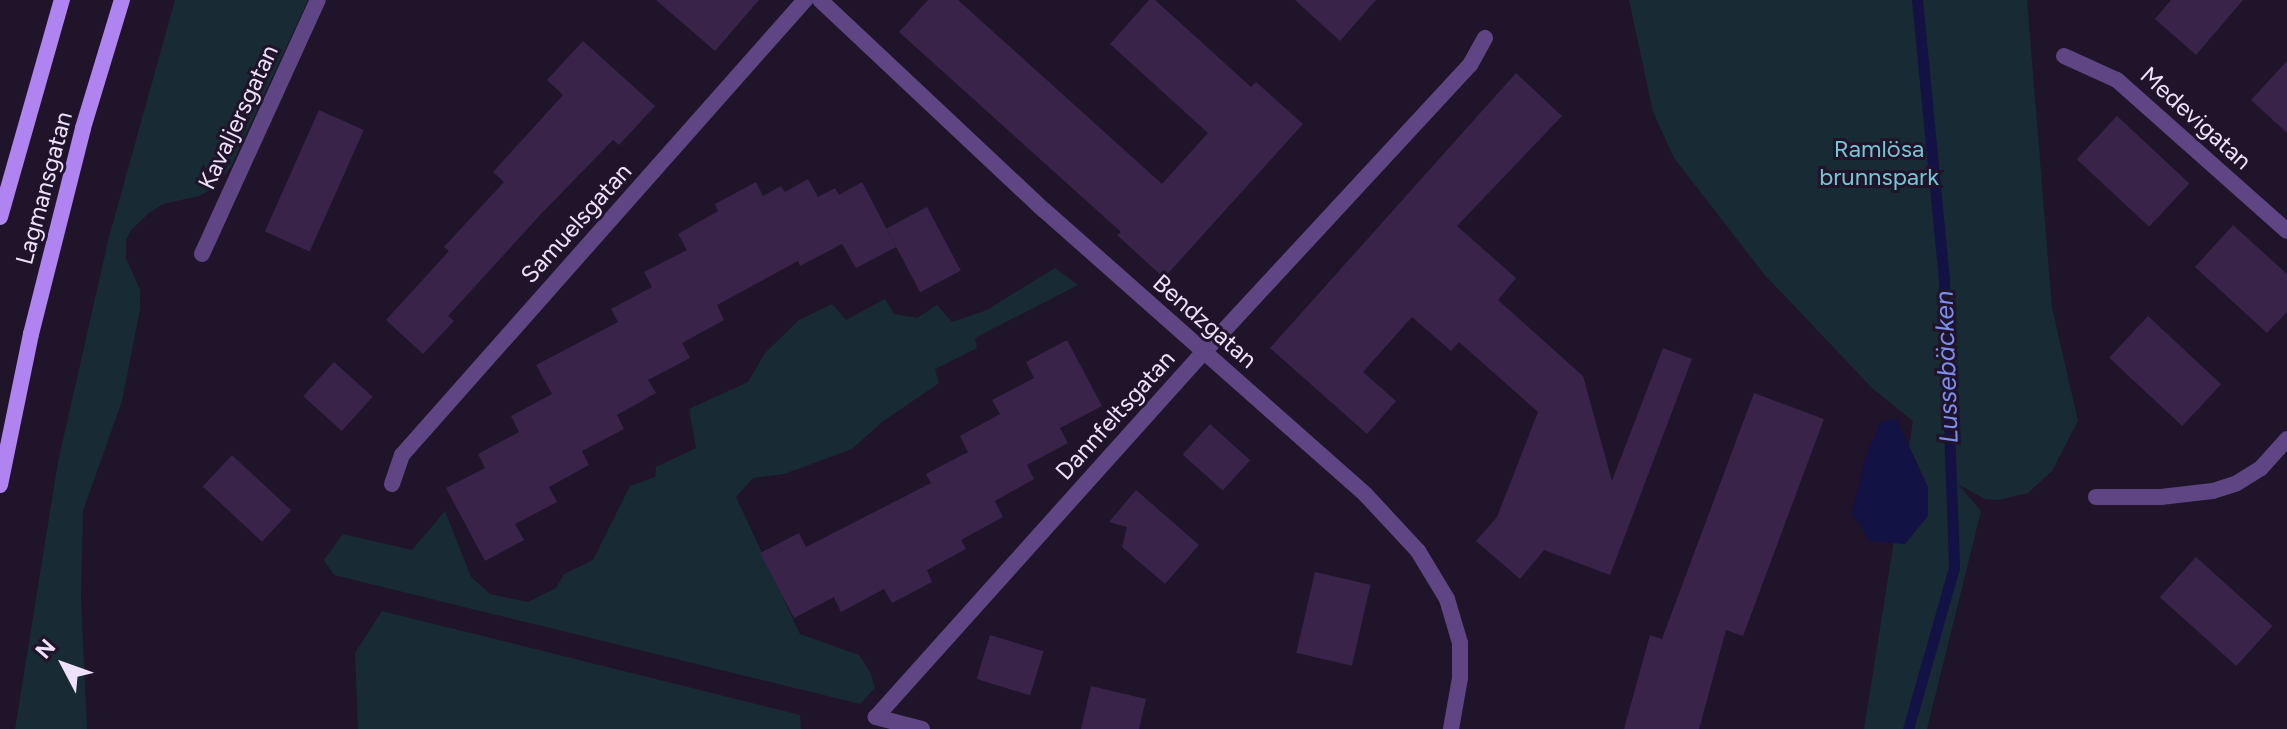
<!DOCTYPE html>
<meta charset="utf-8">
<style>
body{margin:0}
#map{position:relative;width:2287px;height:729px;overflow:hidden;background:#20142a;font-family:Figtree,sans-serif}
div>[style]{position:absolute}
.green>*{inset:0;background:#182a33}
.water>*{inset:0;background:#131245}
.stream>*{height:11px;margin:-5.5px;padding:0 5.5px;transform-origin:5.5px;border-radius:5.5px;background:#131245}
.building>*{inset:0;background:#392348;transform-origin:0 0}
.street>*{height:16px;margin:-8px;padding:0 8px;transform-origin:8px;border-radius:8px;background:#5f4583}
.secondary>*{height:16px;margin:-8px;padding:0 8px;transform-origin:8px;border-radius:8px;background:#af83f0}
span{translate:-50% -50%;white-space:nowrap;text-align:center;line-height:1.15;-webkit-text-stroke:6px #20142a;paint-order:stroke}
.street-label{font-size:24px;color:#eee1fb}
.park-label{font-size:24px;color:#74c8d4}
.water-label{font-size:26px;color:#7b8def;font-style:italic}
.north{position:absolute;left:24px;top:625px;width:80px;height:80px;-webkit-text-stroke:6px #20142a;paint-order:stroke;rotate:311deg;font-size:22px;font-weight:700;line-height:32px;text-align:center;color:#eee1fb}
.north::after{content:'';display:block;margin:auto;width:28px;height:36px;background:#eee1fb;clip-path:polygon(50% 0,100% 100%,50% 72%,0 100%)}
</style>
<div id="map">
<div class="green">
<i style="clip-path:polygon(175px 0,308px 0,231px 167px,212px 189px,199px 196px,163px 204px,149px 213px,131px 230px,126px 240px,126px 258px,140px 290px,140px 309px,122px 401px,83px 511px,81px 597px,87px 729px,15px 729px,58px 462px,109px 237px)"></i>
<i style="clip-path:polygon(1629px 0,2027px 0,2052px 308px,2078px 421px,2052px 471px,2028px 493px,1999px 500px,1985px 499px,1958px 484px,1981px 511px,1927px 729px,1864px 729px,1913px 421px,1872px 388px,1764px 274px,1674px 158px,1653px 112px)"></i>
<i style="clip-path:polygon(1055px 268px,1078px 285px,975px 338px,977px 348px,935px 369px,939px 383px,882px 422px,852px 449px,784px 474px,753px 478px,736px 497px,800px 634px,859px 655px,870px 672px,875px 688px,860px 704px,334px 575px,324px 560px,343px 534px,412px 550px,445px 511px,471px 577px,490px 594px,528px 602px,556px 588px,564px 574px,593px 560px,630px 486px,655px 477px,656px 467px,696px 448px,689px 409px,748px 382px,765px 353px,799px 320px,832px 304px,846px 320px,885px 299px,894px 314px,917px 318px,937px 305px,952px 322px,987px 310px)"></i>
<i style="clip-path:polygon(382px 611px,800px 715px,801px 729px,358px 729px,355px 653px)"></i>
</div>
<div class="water">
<i style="clip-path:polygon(1896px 418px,1928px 487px,1928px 516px,1905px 544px,1870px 541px,1852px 513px,1865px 459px,1880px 423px)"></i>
</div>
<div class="stream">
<i style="left:1908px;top:729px;width:168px;rotate:-74.1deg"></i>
<i style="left:1954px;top:567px;width:287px;rotate:-92deg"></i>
<i style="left:1944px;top:280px;width:281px;rotate:-95.5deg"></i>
</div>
<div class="building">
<i style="clip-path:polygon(656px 0,759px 0,715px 51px)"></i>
<i style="clip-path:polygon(928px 0,958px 0,1162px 184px,1208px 133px,1110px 44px,1149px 0,1155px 0,1251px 87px,1256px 82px,1303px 124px,1164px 278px,1117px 235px,1121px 232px,899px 32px)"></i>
<i style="clip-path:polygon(1295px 0,1376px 0,1340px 41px)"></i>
<i style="clip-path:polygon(2171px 0,2243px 0,2196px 55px,2155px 19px)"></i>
<i style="clip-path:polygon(583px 41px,655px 106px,619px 145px,613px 140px,540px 215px,448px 316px,454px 321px,423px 354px,386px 320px,449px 251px,444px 247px,504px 182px,493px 172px,563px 95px,547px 80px)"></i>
<i style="clip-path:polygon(2287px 61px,2287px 133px,2251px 100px)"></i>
<i style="clip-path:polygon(1516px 73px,1562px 116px,1457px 226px,1516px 278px,1498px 300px,1583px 376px,1612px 481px,1663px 348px,1692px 359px,1610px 575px,1544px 550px,1520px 579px,1476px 541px,1497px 517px,1538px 412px,1459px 342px,1451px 351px,1412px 317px,1363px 372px,1396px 401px,1367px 434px,1270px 348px)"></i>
<i style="left:319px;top:110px;width:49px;height:133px;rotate:24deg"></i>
<i style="left:2117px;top:116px;width:99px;height:59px;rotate:43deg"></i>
<i style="clip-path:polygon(808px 179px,818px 197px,835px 188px,839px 195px,862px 182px,896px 247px,856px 268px,842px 244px,800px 266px,798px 261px,717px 305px,724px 320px,682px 343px,690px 358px,648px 380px,656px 393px,617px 415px,624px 429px,582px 451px,589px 465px,549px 487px,557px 502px,515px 524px,524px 540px,485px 561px,446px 488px,485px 468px,478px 454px,519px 432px,511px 416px,552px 394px,536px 365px,618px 322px,611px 309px,652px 287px,644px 272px,687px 250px,678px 234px,718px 211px,715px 204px,756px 182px,763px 196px,781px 186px,785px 192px)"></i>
<i style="left:927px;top:207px;width:72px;height:46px;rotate:62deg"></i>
<i style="clip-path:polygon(2233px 225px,2287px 274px,2287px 312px,2267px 333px,2195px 267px)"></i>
<i style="left:2148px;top:316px;width:100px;height:57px;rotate:43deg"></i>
<i style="clip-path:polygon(1067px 340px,1102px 406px,1060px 428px,1068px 443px,1027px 465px,1034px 479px,995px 501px,1003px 517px,961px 540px,966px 549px,927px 570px,932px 582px,892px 603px,884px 589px,841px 612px,834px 597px,794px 618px,760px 553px,799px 533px,806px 547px,931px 483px,926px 474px,968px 452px,960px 436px,1000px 414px,992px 400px,1034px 378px,1026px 362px)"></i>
<i style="left:334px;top:362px;width:52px;height:46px;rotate:42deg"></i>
<i style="clip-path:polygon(1754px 393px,1824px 419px,1743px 636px,1726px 630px,1699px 729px,1624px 729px,1650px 635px,1662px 639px)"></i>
<i style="left:1210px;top:424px;width:54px;height:41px;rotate:42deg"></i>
<i style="left:232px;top:455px;width:81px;height:43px;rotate:43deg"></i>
<i style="clip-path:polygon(1136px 490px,1199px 545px,1165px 584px,1122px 547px,1127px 527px,1109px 522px)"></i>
<i style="left:2196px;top:557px;width:103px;height:54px;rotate:42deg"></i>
<i style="left:1315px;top:572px;width:57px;height:83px;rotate:13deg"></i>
<i style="left:990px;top:635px;width:56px;height:46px;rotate:17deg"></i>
<i style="clip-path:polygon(1091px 686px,1146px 699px,1139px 729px,1081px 729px)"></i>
</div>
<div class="street">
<i style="left:820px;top:0;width:307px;rotate:43.2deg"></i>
<i style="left:1044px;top:210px;width:429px;rotate:41.5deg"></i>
<i style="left:1365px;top:494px;width:78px;rotate:47.1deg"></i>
<i style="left:1418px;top:551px;width:56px;rotate:58.9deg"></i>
<i style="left:1447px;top:599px;width:46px;rotate:73.5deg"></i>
<i style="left:1460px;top:643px;width:35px;rotate:90deg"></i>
<i style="left:1460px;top:678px;width:52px;rotate:100deg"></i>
<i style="left:2064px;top:56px;width:58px;rotate:24.4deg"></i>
<i style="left:2117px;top:80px;width:227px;rotate:41.6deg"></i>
<i style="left:202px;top:254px;width:279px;rotate:-65.5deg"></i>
<i style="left:392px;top:484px;width:31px;rotate:-71deg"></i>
<i style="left:402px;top:455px;width:608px;rotate:-48.47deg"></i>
<i style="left:2096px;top:497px;width:65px"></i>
<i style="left:2161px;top:497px;width:52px;rotate:-6.6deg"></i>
<i style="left:2213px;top:491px;width:25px;rotate:-18deg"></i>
<i style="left:2237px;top:483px;width:28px;rotate:-32deg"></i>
<i style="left:2261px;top:468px;width:39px;rotate:-48deg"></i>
<i style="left:922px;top:729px;width:48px;rotate:-165.4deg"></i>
<i style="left:876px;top:717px;width:491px;rotate:-48.1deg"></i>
<i style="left:1204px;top:352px;width:391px;rotate:-47.2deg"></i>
<i style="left:1470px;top:65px;width:31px;rotate:-61deg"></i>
</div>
<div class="secondary">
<i style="left:0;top:217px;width:226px;rotate:-74.1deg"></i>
<i style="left:0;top:485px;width:154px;rotate:-78.4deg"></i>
<i style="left:31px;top:334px;width:212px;rotate:-75.8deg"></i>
<i style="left:83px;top:128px;width:134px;rotate:-73.1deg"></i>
</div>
<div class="street-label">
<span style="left:238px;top:117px;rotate:-65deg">Kavaljersgatan</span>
<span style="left:2196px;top:118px;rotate:42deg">Medevigatan</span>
<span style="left:44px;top:188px;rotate:-75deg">Lagmansgatan</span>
<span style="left:576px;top:223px;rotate:-48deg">Samuelsgatan</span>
<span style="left:1205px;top:321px;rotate:41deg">Bendzgatan</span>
<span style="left:1115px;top:415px;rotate:-48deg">Dannfeltsgatan</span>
</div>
<div class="park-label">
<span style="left:1879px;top:163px">Ramlösa<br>brunnspark</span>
</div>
<div class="water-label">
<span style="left:1947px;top:367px;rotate:-92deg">Lussebäcken</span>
</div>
<div class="north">N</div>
</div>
